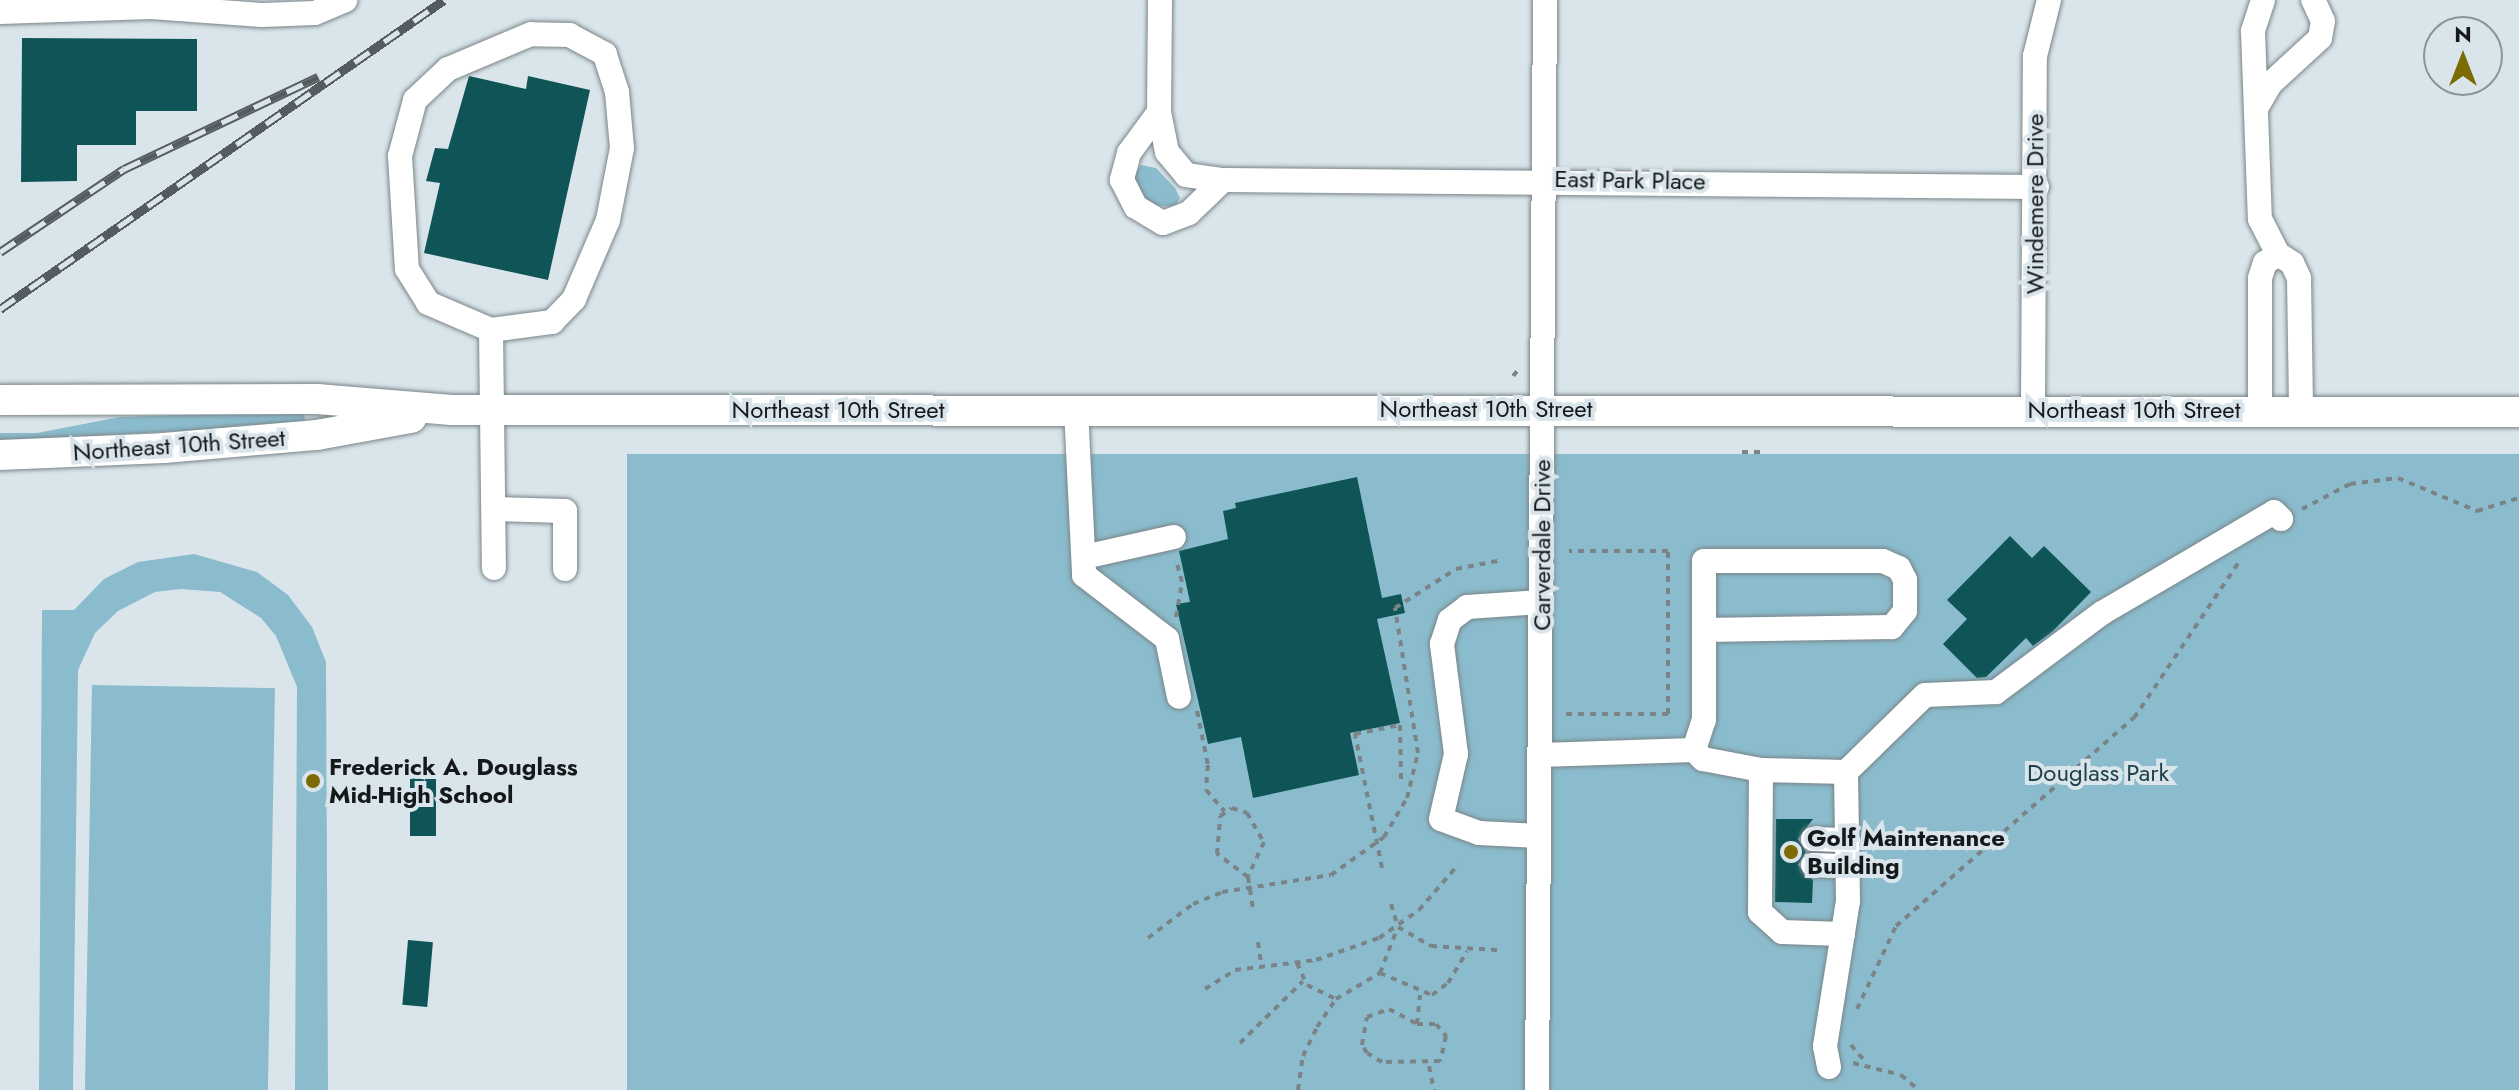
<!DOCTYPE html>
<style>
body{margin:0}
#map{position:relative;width:2519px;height:1090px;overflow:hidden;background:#d9e5ea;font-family:Jost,sans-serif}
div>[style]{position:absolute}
.green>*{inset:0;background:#8bbccd;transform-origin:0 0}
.building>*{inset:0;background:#0f5557;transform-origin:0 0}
.path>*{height:4px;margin-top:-2px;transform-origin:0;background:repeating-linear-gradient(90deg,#7a8386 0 6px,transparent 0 12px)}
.roads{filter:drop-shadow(0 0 2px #7a8589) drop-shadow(0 0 2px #7a8589)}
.minor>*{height:24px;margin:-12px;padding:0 12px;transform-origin:12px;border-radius:12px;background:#fff}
.major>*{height:30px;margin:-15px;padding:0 15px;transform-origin:15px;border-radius:15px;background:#fff}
.rail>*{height:9px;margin-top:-4.5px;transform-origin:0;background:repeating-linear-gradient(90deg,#d9e5ea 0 18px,#555c5f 0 36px);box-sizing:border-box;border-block:2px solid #555c5f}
.dots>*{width:22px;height:22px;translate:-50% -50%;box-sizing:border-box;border:4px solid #d9e5ea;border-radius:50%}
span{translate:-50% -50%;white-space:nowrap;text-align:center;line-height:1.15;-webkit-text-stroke:8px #d9e5ea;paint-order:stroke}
.street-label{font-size:24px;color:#15191b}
.poi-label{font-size:24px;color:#15191b;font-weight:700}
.left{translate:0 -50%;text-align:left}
.park-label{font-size:24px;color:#1e404b}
.north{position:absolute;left:2423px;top:16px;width:80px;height:80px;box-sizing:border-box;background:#d9e5ea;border:2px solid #8b9397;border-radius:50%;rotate:0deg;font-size:22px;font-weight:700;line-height:32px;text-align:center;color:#15191b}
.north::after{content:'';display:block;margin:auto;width:28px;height:36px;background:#7c6b03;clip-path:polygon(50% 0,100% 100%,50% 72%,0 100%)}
</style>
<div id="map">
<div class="green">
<i style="clip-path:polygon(1141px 165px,1156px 168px,1175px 188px,1180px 198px,1175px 207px,1151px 205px,1139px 193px,1133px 179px)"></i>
<i style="clip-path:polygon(304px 411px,305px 424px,0 441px,0 433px,37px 433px,120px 417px)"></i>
<i style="left:2519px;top:454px;width:636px;height:1892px;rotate:90deg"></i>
<i style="clip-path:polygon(194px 554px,257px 572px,288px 595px,312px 627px,326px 662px,328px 1090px,295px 1090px,297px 687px,276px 636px,261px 618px,220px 592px,181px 589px,155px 592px,118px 611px,95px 633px,78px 670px,73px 1090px,39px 1090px,42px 610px,74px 610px,104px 579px,138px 562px)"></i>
<i style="left:92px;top:685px;width:183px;height:405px;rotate:1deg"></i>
</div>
<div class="building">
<i style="clip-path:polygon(22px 38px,197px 39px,197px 111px,136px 111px,136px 145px,77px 145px,77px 181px,21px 182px)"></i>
<i style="clip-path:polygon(469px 76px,526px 89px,528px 76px,590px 90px,548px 280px,424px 253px,440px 183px,426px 181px,435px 148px,448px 149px)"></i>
<i style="clip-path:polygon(1357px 477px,1382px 598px,1401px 594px,1405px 613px,1377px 619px,1400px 723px,1350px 733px,1359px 775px,1253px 798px,1241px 737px,1208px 744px,1176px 604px,1190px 602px,1179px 551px,1228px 539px,1223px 511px,1236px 508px,1235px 503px)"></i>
<i style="clip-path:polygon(2010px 536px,2032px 558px,2044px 546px,2091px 592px,2052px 632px,2033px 646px,2026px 638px,1986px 677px,1977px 678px,1943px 644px,1967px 619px,1947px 600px)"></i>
<i style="left:410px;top:774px;width:26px;height:62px"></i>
<i style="clip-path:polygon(1776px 819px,1813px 819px,1798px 839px,1806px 852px,1798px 865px,1813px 880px,1812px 903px,1775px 902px)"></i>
<i style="left:408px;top:940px;width:25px;height:65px;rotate:5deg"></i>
</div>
<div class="path">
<i style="left:1513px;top:376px;width:8px;rotate:-50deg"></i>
<i style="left:1742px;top:452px;width:19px"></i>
<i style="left:2302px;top:509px;width:54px;rotate:-27.5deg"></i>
<i style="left:2350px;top:484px;width:48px;rotate:-7.1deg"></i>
<i style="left:2398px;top:478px;width:86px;rotate:22.7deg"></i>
<i style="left:2477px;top:511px;width:44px;rotate:-17.2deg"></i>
<i style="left:1176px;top:617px;width:36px;rotate:-80deg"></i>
<i style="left:1182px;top:582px;width:23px;rotate:-105deg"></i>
<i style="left:1197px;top:711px;width:55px;rotate:78.5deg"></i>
<i style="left:1208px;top:765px;width:25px;rotate:95deg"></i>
<i style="left:1206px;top:790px;width:28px;rotate:49deg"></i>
<i style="left:1566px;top:714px;width:102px"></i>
<i style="left:1668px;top:714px;width:163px;rotate:-90deg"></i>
<i style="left:1668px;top:551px;width:99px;rotate:180deg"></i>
<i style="left:1382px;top:868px;width:137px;rotate:-101.4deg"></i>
<i style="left:1355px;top:734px;width:46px;rotate:-11.3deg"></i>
<i style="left:1400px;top:725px;width:54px;rotate:88.9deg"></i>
<i style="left:1248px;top:877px;width:39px;rotate:-143deg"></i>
<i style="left:1217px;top:854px;width:38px;rotate:-85deg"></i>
<i style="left:1220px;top:816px;width:14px;rotate:-34deg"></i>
<i style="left:1232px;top:808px;width:16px;rotate:18deg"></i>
<i style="left:1247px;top:813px;width:34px;rotate:60deg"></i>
<i style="left:1264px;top:842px;width:38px;rotate:115deg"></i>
<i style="left:1248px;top:877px;width:33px;rotate:81deg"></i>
<i style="left:1391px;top:904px;width:24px;rotate:73deg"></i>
<i style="left:1398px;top:927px;width:38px;rotate:30deg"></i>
<i style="left:1431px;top:946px;width:66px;rotate:3.5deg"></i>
<i style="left:1148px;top:938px;width:56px;rotate:-37.1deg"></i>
<i style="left:1193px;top:904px;width:31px;rotate:-22deg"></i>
<i style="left:1222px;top:892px;width:110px;rotate:-8.9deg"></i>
<i style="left:1331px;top:875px;width:65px;rotate:-35.6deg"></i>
<i style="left:1384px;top:837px;width:45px;rotate:-59.5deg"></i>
<i style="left:1407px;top:798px;width:46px;rotate:-76.3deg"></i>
<i style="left:1418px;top:753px;width:147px;rotate:-99deg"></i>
<i style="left:1395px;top:608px;width:72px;rotate:-32.6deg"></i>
<i style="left:1456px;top:569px;width:47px;rotate:-11.1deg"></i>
<i style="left:1258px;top:942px;width:22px;rotate:82deg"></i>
<i style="left:1297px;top:963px;width:24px;rotate:66deg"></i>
<i style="left:1307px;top:985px;width:32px;rotate:26deg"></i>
<i style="left:1380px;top:973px;width:56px;rotate:22.9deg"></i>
<i style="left:1432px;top:995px;width:20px;rotate:-37deg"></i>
<i style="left:1448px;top:983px;width:37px;rotate:-59deg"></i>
<i style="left:1205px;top:989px;width:36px;rotate:-32deg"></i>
<i style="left:1235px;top:970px;width:82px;rotate:-7deg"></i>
<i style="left:1316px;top:960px;width:67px;rotate:-19.2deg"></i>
<i style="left:1379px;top:938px;width:49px;rotate:-35deg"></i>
<i style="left:1419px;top:910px;width:60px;rotate:-49.1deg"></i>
<i style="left:1389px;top:1009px;width:32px;rotate:28deg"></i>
<i style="left:1417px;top:1024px;width:19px"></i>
<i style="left:1436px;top:1024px;width:16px;rotate:50deg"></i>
<i style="left:1446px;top:1036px;width:26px;rotate:103deg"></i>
<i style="left:1440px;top:1061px;width:58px;rotate:179deg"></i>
<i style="left:1382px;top:1062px;width:17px;rotate:-149deg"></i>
<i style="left:1367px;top:1053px;width:9px;rotate:-122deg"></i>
<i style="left:1362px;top:1045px;width:28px;rotate:-80deg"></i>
<i style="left:1367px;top:1017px;width:23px;rotate:-20deg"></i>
<i style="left:1857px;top:1009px;width:92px;rotate:-64.8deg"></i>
<i style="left:1896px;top:926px;width:316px;rotate:-41.2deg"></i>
<i style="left:2134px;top:718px;width:187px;rotate:-56.1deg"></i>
<i style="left:1417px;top:1024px;width:29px;rotate:-84deg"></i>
<i style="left:1240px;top:1043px;width:88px;rotate:-44.5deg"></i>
<i style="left:1851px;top:1045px;width:23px;rotate:49deg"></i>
<i style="left:1853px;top:1063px;width:49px;rotate:14deg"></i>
<i style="left:1901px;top:1075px;width:23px;rotate:40deg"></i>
<i style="left:1429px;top:1066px;width:25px;rotate:78deg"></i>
<i style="left:1298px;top:1090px;width:34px;rotate:-82deg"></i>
<i style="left:1303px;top:1056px;width:32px;rotate:-64deg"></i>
<i style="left:1317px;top:1027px;width:34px;rotate:-56deg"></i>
<i style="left:1336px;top:999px;width:51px;rotate:-30.6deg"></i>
<i style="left:1380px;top:973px;width:47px;rotate:-68.9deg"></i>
</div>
<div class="roads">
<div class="minor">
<i style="left:1160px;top:0;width:112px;rotate:90.5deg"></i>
<i style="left:1159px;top:112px;width:51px;rotate:126.2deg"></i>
<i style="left:1129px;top:153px;width:28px;rotate:105deg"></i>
<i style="left:1122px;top:180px;width:30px;rotate:63deg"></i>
<i style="left:1136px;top:207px;width:31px;rotate:31deg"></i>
<i style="left:1163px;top:223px;width:28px;rotate:-21deg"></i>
<i style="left:1189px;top:213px;width:47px;rotate:-44.1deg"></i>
<i style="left:1223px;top:180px;width:814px;rotate:0.49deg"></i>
<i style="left:2263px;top:0;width:33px;rotate:108deg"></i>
<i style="left:2253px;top:31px;width:188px;rotate:87.9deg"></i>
<i style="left:2260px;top:219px;width:39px;rotate:63deg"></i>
<i style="left:0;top:12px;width:151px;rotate:-1.9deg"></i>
<i style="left:151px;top:7px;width:111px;rotate:4.1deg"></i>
<i style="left:262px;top:15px;width:53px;rotate:-2.2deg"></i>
<i style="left:315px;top:13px;width:33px;rotate:-23deg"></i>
<i style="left:2258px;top:105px;width:24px;rotate:-60deg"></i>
<i style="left:2270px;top:84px;width:68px;rotate:-42.6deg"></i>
<i style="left:2320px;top:38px;width:17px;rotate:-80deg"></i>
<i style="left:2323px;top:21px;width:23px;rotate:-115deg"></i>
<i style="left:1159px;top:112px;width:41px;rotate:78.7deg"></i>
<i style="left:1167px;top:152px;width:30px;rotate:50deg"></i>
<i style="left:1186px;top:175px;width:37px;rotate:8deg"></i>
<i style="left:491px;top:330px;width:62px;rotate:-7.5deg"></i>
<i style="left:552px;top:322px;width:32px;rotate:-46deg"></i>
<i style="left:574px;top:299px;width:86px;rotate:-66.7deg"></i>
<i style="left:608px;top:220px;width:73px;rotate:-79deg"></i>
<i style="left:622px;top:148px;width:56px;rotate:-95.1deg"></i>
<i style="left:617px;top:92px;width:40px;rotate:-108deg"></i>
<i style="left:605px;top:54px;width:40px;rotate:-152deg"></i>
<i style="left:570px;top:35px;width:39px;rotate:-179deg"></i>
<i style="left:531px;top:34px;width:90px;rotate:157.1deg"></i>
<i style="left:448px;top:69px;width:45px;rotate:136.8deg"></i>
<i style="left:415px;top:100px;width:58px;rotate:105deg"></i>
<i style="left:400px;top:156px;width:113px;rotate:86.5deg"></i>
<i style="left:407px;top:269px;width:40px;rotate:58deg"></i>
<i style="left:428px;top:303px;width:69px;rotate:23.2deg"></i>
<i style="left:491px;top:330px;width:238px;rotate:89.3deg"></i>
<i style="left:1076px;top:409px;width:166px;rotate:87.2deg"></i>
<i style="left:1084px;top:575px;width:105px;rotate:37.6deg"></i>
<i style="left:1167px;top:639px;width:59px;rotate:78.3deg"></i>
<i style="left:2033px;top:410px;width:354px;rotate:-89.7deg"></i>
<i style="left:2035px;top:56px;width:58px;rotate:-76deg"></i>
<i style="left:2260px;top:411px;width:133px;rotate:-90deg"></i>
<i style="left:2260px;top:278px;width:16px;rotate:-72deg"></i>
<i style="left:2265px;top:263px;width:16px;rotate:-35deg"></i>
<i style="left:2278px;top:254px;width:17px;rotate:33deg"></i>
<i style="left:2292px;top:263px;width:17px;rotate:65deg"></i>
<i style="left:2299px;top:278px;width:133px;rotate:89.1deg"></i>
<i style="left:494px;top:509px;width:71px;rotate:1.6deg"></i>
<i style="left:565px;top:511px;width:58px;rotate:90deg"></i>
<i style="left:1084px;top:557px;width:92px;rotate:-12.5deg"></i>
<i style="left:1694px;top:750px;width:13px;rotate:45deg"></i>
<i style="left:1703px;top:759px;width:59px;rotate:10.7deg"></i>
<i style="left:1761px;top:770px;width:85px;rotate:1.3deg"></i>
<i style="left:1540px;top:755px;width:154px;rotate:-1.9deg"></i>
<i style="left:1694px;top:750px;width:32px;rotate:-72deg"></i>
<i style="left:1704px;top:720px;width:159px;rotate:-90deg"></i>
<i style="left:1704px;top:561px;width:179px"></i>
<i style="left:1883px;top:561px;width:17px;rotate:24deg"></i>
<i style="left:1899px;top:568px;width:13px;rotate:63deg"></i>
<i style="left:1905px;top:580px;width:31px;rotate:90deg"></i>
<i style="left:1905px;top:611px;width:21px;rotate:129deg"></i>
<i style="left:1892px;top:627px;width:188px;rotate:179.1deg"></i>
<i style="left:1761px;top:770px;width:142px;rotate:90.4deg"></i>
<i style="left:1760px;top:912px;width:30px;rotate:42deg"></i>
<i style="left:1782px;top:932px;width:61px;rotate:1.9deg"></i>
<i style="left:1539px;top:836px;width:60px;rotate:-177.1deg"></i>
<i style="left:1479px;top:833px;width:40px;rotate:-159.8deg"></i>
<i style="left:1441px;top:819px;width:67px;rotate:-77deg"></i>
<i style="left:1456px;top:754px;width:111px;rotate:-97.3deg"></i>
<i style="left:1442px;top:644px;width:25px;rotate:-72deg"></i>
<i style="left:1450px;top:620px;width:21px;rotate:-37deg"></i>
<i style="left:1467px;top:607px;width:74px;rotate:-3.9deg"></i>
<i style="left:1813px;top:839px;width:35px;rotate:2deg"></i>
<i style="left:1813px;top:865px;width:35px;rotate:2deg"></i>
<i style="left:1829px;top:1067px;width:21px;rotate:-101deg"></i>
<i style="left:1825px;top:1046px;width:147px;rotate:-81deg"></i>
<i style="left:1848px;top:901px;width:129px;rotate:-90.9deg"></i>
<i style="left:1846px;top:772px;width:110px;rotate:-44.3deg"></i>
<i style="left:1925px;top:695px;width:71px;rotate:-2.4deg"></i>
<i style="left:1996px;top:692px;width:132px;rotate:-36.7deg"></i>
<i style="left:2102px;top:613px;width:199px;rotate:-30.4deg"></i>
<i style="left:2274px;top:512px;width:10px;rotate:45deg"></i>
<i style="left:1537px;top:1090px;width:1090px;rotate:-89.58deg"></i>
</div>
<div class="major">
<i style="left:0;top:400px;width:317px;rotate:-0.2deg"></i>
<i style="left:317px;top:399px;width:135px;rotate:4.7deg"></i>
<i style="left:452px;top:410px;width:2067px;rotate:0.06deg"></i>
<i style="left:0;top:455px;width:164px;rotate:-2.4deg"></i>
<i style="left:164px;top:448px;width:154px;rotate:-4.9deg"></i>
<i style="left:317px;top:435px;width:96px;rotate:-10.3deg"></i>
</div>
</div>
<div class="rail">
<i style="left:0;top:252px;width:149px;rotate:-33.8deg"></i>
<i style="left:124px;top:169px;width:215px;rotate:-25.4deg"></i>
<i style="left:0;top:309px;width:541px;rotate:-34.84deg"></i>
</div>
<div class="dots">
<i style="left:313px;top:781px;background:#7c6b03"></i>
<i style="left:1791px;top:852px;background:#7c6b03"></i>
</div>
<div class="street-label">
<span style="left:1630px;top:180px;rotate:1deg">East Park Place</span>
<span style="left:2035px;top:204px;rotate:-90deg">Windemere Drive</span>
<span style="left:1486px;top:409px">Northeast 10th Street</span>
<span style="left:838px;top:410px">Northeast 10th Street</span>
<span style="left:2134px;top:410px">Northeast 10th Street</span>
<span style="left:179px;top:445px;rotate:-4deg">Northeast 10th Street</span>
<span style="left:1542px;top:545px;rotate:-90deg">Carverdale Drive</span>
</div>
<div class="poi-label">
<span class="left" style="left:329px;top:781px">Frederick A. Douglass<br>Mid-High School</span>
<span class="left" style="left:1807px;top:852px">Golf Maintenance<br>Building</span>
</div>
<div class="park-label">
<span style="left:2098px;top:773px">Douglass Park</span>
</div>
<div class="north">N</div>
</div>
